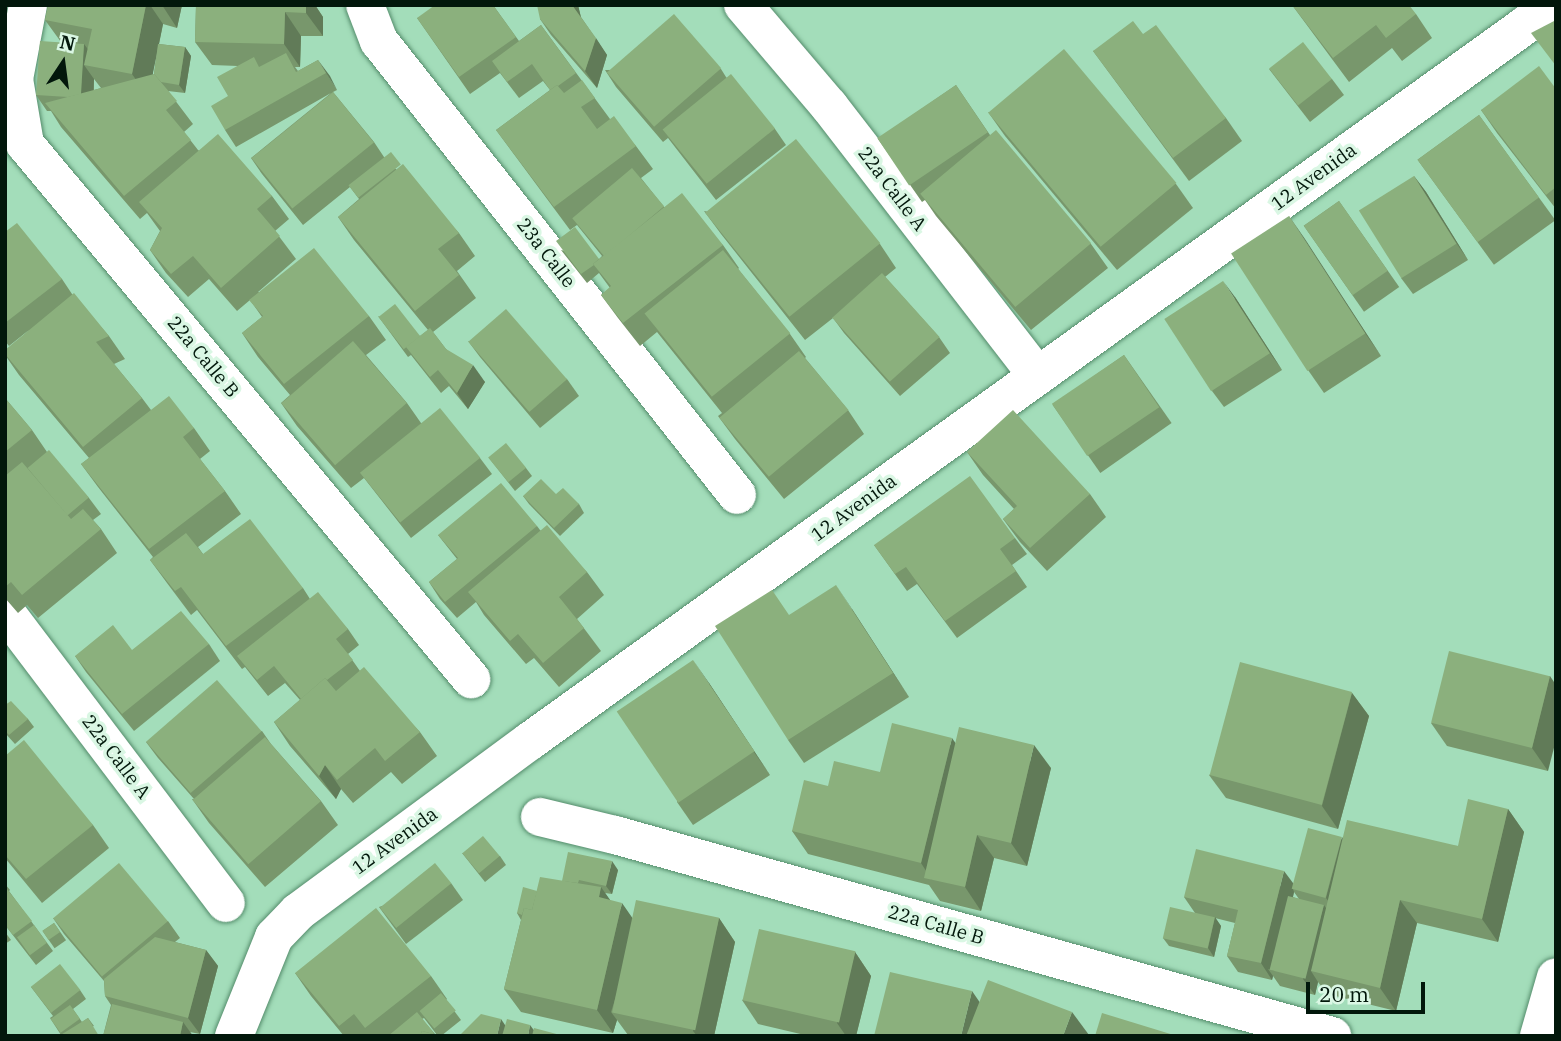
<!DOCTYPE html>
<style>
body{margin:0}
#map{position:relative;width:1561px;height:1041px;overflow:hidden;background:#a3ddba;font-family:"IBM Plex Serif",serif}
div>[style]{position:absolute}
.roads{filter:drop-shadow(0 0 2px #548c6b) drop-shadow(0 0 2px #548c6b)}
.street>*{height:38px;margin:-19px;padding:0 19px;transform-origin:19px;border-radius:19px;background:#fff}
.secondary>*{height:38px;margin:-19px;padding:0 19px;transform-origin:19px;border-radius:19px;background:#fff}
.wall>*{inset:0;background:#78976c;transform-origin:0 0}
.shaded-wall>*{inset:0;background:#617b58}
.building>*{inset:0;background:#8bb07d;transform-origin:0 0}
span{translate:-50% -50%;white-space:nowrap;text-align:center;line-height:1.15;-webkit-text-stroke:7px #daf7e4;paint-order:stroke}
.street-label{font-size:19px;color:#02170b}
.frame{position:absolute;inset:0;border:7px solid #02170b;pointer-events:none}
.north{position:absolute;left:28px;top:28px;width:70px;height:70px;-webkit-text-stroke:5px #daf7e4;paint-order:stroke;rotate:13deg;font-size:19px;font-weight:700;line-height:28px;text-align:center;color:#02170b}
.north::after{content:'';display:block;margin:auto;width:24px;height:32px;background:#02170b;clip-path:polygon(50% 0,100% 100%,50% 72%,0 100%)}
.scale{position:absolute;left:1306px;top:982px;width:119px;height:32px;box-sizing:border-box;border:4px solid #02170b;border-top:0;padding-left:9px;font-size:21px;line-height:24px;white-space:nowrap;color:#02170b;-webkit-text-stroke:5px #daf7e4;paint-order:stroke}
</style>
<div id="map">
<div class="roads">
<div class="street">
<i style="left:28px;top:5px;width:75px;rotate:100.7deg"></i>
<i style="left:14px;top:79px;width:66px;rotate:80.4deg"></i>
<i style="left:25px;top:144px;width:697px;rotate:50.18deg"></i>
<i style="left:365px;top:5px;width:39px;rotate:69deg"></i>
<i style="left:379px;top:41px;width:578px;rotate:51.74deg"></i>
<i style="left:743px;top:5px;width:133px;rotate:49.6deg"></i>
<i style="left:829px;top:106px;width:341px;rotate:52.3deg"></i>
<i style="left:5px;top:611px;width:366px;rotate:52.9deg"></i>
<i style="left:540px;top:817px;width:77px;rotate:13.5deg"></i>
<i style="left:615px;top:835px;width:745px;rotate:15.66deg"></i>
<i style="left:1539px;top:1036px;width:61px;rotate:-73.9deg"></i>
</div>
<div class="secondary">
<i style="left:234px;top:1036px;width:107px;rotate:-68deg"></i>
<i style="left:274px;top:937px;width:35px;rotate:-46deg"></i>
<i style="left:298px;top:912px;width:288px;rotate:-36.4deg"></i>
<i style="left:530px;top:741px;width:1228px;rotate:-35.72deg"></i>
<i style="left:1527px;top:24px;width:33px;rotate:-27deg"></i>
</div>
</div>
<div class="wall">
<i style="clip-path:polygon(evenodd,48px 5px,182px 5px,177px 28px,163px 24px,159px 44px,185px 47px,191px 56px,185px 93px,168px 91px,193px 124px,184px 132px,198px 150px,272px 196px,289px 219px,275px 231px,296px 259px,258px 292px,369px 316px,386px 340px,366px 355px,407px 403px,421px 423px,480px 458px,492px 474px,411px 538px,364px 478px,351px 488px,297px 426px,281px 403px,290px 395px,258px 357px,242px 333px,262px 317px,250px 300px,237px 311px,209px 279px,188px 297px,166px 273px,150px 250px,160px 231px,147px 213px,140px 219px,61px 127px,51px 111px,47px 111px,36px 95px,61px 42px,45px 20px,48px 5px,157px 52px,154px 74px,153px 75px,153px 71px,157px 52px,48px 5px,94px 79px,101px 88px,94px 90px,94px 79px)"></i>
<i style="clip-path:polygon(196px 5px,315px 5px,323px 17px,323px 36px,301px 36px,300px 67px,295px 67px,298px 71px,318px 60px,337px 90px,333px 92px,374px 142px,384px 157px,459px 233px,475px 256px,457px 271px,476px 298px,433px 332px,446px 349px,485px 382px,468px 409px,449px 386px,441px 393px,411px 355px,408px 357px,378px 316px,420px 336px,428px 330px,354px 240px,338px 217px,359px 199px,350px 187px,303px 225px,262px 174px,251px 158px,331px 93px,236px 147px,225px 130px,228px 96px,238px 66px,212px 65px,195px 42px)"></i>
<i style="clip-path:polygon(493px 5px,519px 41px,541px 25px,610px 119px,636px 146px,653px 169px,641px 178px,664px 207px,723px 245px,739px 268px,738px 269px,790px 334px,806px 357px,805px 358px,848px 410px,864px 434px,784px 499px,735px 439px,718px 416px,722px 413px,657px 332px,640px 346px,618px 318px,601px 295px,610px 288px,599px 273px,587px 283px,561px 250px,599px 259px,602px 256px,577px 225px,570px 230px,496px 130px,550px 90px,543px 81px,519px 98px,500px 73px,470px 94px,417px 18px)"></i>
<i style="clip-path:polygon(578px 5px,581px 17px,607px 55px,597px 88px,551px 35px,540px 19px)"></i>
<i style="clip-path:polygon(1292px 5px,1416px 14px,1432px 38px,1402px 61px,1392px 48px,1349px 82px)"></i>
<i style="clip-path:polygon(1143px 34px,1226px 118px,1242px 141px,1189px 181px,1093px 51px)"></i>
<i style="clip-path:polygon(721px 69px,726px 77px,775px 129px,786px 145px,716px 200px,668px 138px,663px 142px,616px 87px,605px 70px)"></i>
<i style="clip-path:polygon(1269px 69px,1332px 79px,1344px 95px,1310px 122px)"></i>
<i style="clip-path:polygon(956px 85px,990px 135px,1091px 244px,1108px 268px,1031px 330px,936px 216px,925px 200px,922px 202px,878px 139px)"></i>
<i style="clip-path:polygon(1556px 89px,1556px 209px,1497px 133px,1481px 110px)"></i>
<i style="clip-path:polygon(988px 112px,1176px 184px,1193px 208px,1117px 270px,1005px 136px)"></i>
<i style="left:1479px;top:115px;width:130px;height:76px;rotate:54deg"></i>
<i style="clip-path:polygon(1414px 176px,1426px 192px,1468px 260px,1413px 294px,1401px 278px)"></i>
<i style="left:1339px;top:201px;width:105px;height:43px;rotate:55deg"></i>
<i style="clip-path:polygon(704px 211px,880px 244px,896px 268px,885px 277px,939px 337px,950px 353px,900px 396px,844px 333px,833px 318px,805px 340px,721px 234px)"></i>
<i style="clip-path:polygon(1289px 216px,1381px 356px,1324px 393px,1308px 370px)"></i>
<i style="clip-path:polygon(5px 232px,62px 279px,72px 294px,109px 336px,125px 359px,114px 364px,142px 398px,151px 410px,194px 428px,210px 451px,200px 459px,225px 491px,241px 514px,198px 547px,203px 554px,303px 588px,310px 599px,348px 629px,359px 645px,348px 654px,360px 671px,420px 732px,437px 756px,402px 784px,391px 772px,353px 803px,341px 789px,336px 799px,290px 746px,274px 722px,300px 700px,285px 683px,268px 696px,245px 667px,242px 669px,197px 610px,191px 615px,167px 583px,150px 560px,153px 557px,98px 487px,81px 464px,89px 458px,19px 375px,5px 355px,29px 330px,9px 346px,5px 341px)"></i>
<i style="clip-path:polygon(1235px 297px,1282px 370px,1224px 407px,1212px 391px)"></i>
<i style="clip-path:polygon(468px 341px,567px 379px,579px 396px,540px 428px,480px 357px)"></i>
<i style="left:1124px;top:355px;width:83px;height:87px;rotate:55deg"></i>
<i style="clip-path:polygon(5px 398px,32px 430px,47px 452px,89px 498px,101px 514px,93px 520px,101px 529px,117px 553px,38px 618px,27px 605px,18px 613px,5px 598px)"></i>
<i style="clip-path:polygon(967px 452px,1090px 494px,1106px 517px,1047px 571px,1020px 542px,1003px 519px,1014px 509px,983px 475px)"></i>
<i style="clip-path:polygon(489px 458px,526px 468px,532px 476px,515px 491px)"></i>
<i style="clip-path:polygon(556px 494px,579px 504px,584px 513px,560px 536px,529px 504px,523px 496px)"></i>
<i style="clip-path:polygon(537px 526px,540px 530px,587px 572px,604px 595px,577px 619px,601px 651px,559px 687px,534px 658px,526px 664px,484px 615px,476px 602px,457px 618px,440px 599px,429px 582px,457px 559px,438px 535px)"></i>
<i style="clip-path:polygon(1015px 538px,1027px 554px,1012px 565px,1027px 587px,957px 638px,917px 584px,907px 591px,874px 545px)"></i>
<i style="clip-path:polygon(852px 609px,909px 697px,804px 763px,788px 740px,789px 615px)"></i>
<i style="clip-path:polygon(209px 644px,220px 661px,134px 731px,86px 672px,75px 656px,132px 650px)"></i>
<i style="clip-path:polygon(1550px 676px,1548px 771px,1447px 746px,1431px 723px)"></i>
<i style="clip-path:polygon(709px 683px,770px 775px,693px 825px,677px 802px)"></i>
<i style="clip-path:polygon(1352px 693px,1369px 716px,1338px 829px,1226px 798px,1209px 775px)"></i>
<i style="clip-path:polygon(5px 705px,28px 719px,34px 727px,15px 744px,5px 733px)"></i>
<i style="clip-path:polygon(262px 731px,271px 744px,321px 801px,338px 825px,265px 887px,209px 823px,192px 799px,194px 799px,158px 758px,146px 742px)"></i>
<i style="clip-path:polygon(956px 743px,1051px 768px,1027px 866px,994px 858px,981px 911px,940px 901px,929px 885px,808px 854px,792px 831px,828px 786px,880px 772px)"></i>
<i style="clip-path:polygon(5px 756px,93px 825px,109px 848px,42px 903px,5px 858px)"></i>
<i style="clip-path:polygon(evenodd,1508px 809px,1524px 832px,1498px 942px,1417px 923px,1396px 1011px,1327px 994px,1318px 982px,1315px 995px,1280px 986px,1273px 976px,1272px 980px,1238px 972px,1227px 956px,1235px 923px,1215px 918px,1221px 926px,1214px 957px,1169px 946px,1163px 938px,1195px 913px,1184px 897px,1294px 885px,1343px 838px,1458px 846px,1508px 809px,1294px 892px,1299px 899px,1293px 897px,1294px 892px)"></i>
<i style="clip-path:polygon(462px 853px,500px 856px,506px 865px,485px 882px)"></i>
<i style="clip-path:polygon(618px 870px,612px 894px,605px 893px,610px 900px,632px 918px,719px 918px,735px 942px,714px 1036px,630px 1036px,628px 1035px,617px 1020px,613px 1033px,521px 1012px,504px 989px,521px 920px,517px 913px,537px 891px,562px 881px)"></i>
<i style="clip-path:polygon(451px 883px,463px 900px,406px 944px,379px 907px)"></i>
<i style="clip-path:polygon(5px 884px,10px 890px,9px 891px,53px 951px,36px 965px,5px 925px)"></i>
<i style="clip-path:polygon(53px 918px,168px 921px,180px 938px,175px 942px,206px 950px,218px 966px,200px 1034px,190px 1032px,193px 1036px,103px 1036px,111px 1005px,105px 996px,104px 981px,64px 934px)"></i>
<i style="left:54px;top:923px;width:21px;height:14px;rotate:55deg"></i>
<i style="clip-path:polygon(5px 932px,11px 940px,5px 944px)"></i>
<i style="clip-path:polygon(855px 952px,871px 976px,856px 1036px,809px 1036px,758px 1024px,742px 1000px)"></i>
<i style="clip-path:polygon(evenodd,295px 973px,431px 976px,447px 999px,446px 1000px,461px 1020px,441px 1036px,344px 1036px,311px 996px,295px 973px,424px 1018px,437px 1035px,435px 1034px,422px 1019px,424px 1018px)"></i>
<i style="clip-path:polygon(31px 987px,80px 990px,86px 999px,73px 1009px,82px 1022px,88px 1018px,94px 1026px,61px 1035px,50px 1018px,53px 1016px)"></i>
</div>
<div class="shaded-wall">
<i style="clip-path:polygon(146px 5px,150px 5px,163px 24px,148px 97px,132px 74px)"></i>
<i style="clip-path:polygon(162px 5px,182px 5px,177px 28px)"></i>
<i style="clip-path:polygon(306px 5px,315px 5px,323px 17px,323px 36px,306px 13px)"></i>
<i style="clip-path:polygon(572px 5px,578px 5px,581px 18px)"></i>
<i style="clip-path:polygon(285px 12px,301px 36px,300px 67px,284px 44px)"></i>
<i style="clip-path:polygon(596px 38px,607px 55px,597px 88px,585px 71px)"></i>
<i style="clip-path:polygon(84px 44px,96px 60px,84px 65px,94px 79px,92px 115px,80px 98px)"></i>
<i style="clip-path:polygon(185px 47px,191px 56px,185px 93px,179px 85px)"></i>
<i style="clip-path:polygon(318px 60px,330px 76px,337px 90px,326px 73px)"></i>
<i style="clip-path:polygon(1414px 176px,1426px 192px,1468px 260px,1457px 244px)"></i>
<i style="clip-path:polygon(1289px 216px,1305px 239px,1381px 356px,1365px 333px)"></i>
<i style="clip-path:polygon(1223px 281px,1235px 297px,1282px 370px,1270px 353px)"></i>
<i style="clip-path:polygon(473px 365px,485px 382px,468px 409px,457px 393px)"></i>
<i style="clip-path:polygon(836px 585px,852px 609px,909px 697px,893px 673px)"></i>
<i style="clip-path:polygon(693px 660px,709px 683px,770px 775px,754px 752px)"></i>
<i style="clip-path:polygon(1550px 676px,1556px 685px,1556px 740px,1548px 771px,1532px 748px)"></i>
<i style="clip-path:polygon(1352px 693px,1369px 716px,1338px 829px,1322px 806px)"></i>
<i style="clip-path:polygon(952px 738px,968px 761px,932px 880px,921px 863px)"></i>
<i style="clip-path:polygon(1034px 745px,1051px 768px,1027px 866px,1011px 843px)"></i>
<i style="clip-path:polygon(325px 765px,341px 789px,336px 799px,319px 776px)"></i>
<i style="clip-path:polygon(1508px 809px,1524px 832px,1498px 942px,1482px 919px)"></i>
<i style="clip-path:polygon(977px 835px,994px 858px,981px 911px,965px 887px)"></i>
<i style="clip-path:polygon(1342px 837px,1353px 853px,1338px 914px,1326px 898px)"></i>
<i style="clip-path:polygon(612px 861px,618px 870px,612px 894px,606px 886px)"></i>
<i style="clip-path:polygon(1284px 871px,1296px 887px,1293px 889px,1294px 892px,1275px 971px,1268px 969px,1273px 976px,1272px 980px,1261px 963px)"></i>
<i style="clip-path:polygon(601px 887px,617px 910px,599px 897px)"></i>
<i style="clip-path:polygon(1400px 900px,1417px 923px,1396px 1011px,1380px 988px)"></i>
<i style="clip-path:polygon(622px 903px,638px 926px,611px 1012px,617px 1020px,613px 1033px,597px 1010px)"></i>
<i style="clip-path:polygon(1324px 905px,1335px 922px,1311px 971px,1318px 982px,1315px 995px,1303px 979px)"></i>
<i style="clip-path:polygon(1215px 917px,1221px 926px,1214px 957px,1208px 948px)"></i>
<i style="clip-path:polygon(719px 918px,735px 942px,714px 1036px,697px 1036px,693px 1031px)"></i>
<i style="clip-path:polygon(206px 950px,218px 966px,200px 1034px,188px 1018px)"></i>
<i style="clip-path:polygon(855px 952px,871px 976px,856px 1036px,846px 1036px,837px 1023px)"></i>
<i style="clip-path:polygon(972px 991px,983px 1007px,976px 1036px,961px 1036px)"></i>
<i style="clip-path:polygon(1072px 1012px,1089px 1035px,1063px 1036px)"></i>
<i style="clip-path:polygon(501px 1019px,507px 1028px,505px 1036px,497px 1036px)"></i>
<i style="clip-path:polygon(183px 1022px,193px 1036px,180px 1036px)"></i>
<i style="clip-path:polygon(530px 1025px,536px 1033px,536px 1036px,528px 1036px)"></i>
</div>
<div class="building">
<i style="clip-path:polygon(48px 5px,146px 5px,132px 74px,84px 65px,92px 29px,45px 20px)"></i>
<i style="clip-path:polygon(196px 5px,306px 5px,306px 13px,285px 12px,284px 44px,195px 42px)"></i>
<i style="clip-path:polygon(435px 5px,493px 5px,516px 37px,459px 77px,417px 18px)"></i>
<i style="clip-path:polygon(537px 5px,572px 5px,596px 38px,585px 71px,540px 19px)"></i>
<i style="clip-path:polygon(1292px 5px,1409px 5px,1416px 14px,1386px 38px,1376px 25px,1333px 58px)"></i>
<i style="left:674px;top:14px;width:72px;height:89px;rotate:49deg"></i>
<i style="clip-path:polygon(1556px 20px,1556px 66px,1531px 33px)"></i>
<i style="clip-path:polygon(1133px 21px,1143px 34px,1156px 25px,1226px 118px,1173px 158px,1093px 51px)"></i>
<i style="clip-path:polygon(541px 25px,576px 73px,558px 86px,557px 85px,550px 90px,532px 64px,507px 82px,492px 61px)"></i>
<i style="clip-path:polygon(40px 41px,84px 44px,81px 94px,68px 97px,36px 95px)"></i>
<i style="left:1303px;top:42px;width:47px;height:43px;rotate:52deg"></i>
<i style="clip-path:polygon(158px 44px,185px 47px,179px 85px,161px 82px,154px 74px)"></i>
<i style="left:1064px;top:49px;width:175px;height:99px;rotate:50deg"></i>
<i style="clip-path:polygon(286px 53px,296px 72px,318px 60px,326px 73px,225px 130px,211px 106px,228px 96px,217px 77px,254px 57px,259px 67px)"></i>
<i style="clip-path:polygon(1539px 66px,1556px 89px,1556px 187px,1546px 195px,1481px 110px)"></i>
<i style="clip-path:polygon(154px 74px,177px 101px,166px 110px,191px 140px,124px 196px,45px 103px)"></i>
<i style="left:731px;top:74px;width:70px;height:88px;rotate:51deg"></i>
<i style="clip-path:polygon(582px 80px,595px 98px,581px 107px,597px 129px,614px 116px,636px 146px,554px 207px,496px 130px,557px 85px,564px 93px)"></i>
<i style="left:956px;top:85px;width:57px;height:95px;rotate:56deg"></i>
<i style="left:333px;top:92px;width:65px;height:105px;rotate:51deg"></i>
<i style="left:1479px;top:115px;width:102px;height:76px;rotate:54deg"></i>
<i style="left:996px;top:130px;width:148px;height:99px;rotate:50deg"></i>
<i style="clip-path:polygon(218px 134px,272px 196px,257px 209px,280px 236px,221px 288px,193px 256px,171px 274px,150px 250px,162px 228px,139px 202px)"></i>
<i style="left:796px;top:139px;width:134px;height:117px;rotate:51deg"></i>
<i style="left:391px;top:152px;width:16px;height:54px;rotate:52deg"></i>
<i style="clip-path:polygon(403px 164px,459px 233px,438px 249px,459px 275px,415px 311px,338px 217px)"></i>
<i style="left:632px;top:168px;width:50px;height:78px;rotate:50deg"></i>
<i style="left:1414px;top:176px;width:80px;height:65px;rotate:58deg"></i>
<i style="clip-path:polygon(682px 193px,723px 245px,623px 323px,601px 295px,611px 286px,593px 264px)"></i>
<i style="left:1339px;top:201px;width:85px;height:43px;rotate:55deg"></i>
<i style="left:1289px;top:216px;width:140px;height:69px;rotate:57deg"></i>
<i style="clip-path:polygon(17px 223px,62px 279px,5px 323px,5px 232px)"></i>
<i style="clip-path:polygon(575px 227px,599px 259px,593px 264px,594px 265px,581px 274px,556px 241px)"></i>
<i style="clip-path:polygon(314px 248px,369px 316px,284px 384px,242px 333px,263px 316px,249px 300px)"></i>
<i style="left:723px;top:250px;width:107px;height:101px;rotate:51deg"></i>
<i style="left:882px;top:273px;width:86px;height:67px;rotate:48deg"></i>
<i style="left:1223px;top:281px;width:86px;height:70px;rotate:57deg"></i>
<i style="clip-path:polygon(74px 293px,109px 336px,96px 342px,142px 398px,83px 447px,5px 354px,5px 350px)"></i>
<i style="left:395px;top:304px;width:41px;height:21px;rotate:52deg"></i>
<i style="left:506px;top:309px;width:93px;height:50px;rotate:49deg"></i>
<i style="clip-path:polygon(430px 328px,446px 349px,473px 365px,457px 393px,438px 370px,430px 377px,406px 347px)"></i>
<i style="left:353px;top:341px;width:82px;height:95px;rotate:49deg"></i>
<i style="left:799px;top:351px;width:77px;height:104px;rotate:50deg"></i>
<i style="left:1124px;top:355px;width:63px;height:87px;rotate:56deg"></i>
<i style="clip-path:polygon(169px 396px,194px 428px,183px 437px,225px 491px,149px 549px,81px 464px)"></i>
<i style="clip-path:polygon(5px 398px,32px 430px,5px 452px)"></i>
<i style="left:440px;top:408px;width:64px;height:103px;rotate:51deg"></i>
<i style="clip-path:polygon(1013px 410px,1090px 494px,1030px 548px,1003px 519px,1017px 506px,967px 452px)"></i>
<i style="left:506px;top:443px;width:32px;height:23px;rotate:51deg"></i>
<i style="left:49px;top:450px;width:62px;height:28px;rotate:50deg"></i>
<i style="clip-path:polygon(22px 462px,71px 519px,83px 509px,101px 529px,22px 595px,11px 582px,5px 587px,5px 476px)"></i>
<i style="clip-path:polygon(970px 476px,1015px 538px,1000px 549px,1016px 571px,945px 621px,906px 567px,895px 574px,874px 545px)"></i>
<i style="clip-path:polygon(541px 479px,556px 494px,563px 488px,579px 504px,554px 528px,523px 496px)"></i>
<i style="clip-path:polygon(501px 483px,537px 526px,445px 602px,429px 582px,458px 558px,438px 535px)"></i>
<i style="clip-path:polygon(250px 519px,303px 588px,226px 646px,181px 587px,175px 591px,150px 560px,186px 533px,203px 554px)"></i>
<i style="clip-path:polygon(547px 525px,587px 572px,559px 597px,584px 628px,543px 663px,518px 634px,510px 641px,468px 592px)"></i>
<i style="clip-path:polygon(836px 585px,893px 673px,788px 740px,715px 626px,772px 590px,789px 615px)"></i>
<i style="clip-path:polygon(318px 592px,348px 629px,336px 639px,353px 660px,327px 680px,325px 678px,301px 699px,274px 666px,257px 680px,237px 656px)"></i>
<i style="clip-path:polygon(181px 611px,209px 644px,122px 714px,75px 656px,113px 625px,132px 650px)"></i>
<i style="left:1449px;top:651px;width:104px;height:74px;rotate:14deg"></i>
<i style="left:693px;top:660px;width:110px;height:92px;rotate:56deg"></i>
<i style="left:1240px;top:662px;width:116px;height:117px;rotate:15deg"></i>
<i style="clip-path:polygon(364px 667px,420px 732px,385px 761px,375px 748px,337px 780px,325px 765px,319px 776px,274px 722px,325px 678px,336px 691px)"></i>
<i style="left:217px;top:680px;width:68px;height:94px;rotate:49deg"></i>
<i style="clip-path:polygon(11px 701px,28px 719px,9px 735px,5px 731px,5px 705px)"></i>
<i style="clip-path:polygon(892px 723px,952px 738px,921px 863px,792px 831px,804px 780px,828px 786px,834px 761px,880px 772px)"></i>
<i style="clip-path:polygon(959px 727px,1034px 745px,1011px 843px,977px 835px,965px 887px,924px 878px)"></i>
<i style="left:265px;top:737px;width:85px;height:96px;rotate:49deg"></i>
<i style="clip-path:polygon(24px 740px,93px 825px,26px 879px,5px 855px,5px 756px)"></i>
<i style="clip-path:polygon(1468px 799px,1508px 809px,1482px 919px,1400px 900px,1380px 988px,1311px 971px,1347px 820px,1458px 846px)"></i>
<i style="left:1308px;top:828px;width:35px;height:63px;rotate:15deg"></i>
<i style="left:483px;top:836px;width:26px;height:27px;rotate:50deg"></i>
<i style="clip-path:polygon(1196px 849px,1284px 871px,1261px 963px,1227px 956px,1238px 910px,1184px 897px)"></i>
<i style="clip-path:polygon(568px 852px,612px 861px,606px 886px,579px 880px,578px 883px,562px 881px)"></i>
<i style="left:119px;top:863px;width:76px;height:86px;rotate:50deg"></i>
<i style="left:435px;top:863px;width:26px;height:71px;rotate:51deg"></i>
<i style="clip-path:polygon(540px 877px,601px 887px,599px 897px,622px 903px,597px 1010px,504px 989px,524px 908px,532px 910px)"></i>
<i style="clip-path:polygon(523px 887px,537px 891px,532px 910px,524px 908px,522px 915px,517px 913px)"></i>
<i style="clip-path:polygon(7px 889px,32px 921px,13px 935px,5px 925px,5px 890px)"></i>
<i style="left:1288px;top:896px;width:37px;height:76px;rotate:14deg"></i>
<i style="left:636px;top:900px;width:85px;height:115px;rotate:12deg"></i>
<i style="left:1170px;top:907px;width:46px;height:32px;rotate:13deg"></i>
<i style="clip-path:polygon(376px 908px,431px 976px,365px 1028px,354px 1014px,339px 1026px,295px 973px)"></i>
<i style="left:54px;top:923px;width:11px;height:14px;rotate:56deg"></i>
<i style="left:34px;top:925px;width:22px;height:21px;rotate:54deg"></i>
<i style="left:759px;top:929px;width:99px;height:73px;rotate:13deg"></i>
<i style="clip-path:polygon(155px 937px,206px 950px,188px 1018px,105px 996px,104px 979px)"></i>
<i style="left:60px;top:964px;width:33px;height:37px;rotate:52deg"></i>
<i style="clip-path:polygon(890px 972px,972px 991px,961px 1036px,874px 1036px)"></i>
<i style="clip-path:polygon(988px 980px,1072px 1012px,1063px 1036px,966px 1036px)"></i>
<i style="left:441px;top:993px;width:23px;height:28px;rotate:50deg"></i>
<i style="clip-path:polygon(112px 1004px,183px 1022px,180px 1036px,103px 1036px)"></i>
<i style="left:70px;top:1005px;width:17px;height:24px;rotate:54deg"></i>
<i style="clip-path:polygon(417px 1012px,434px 1033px,433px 1034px,422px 1031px,420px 1036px,388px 1036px)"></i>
<i style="clip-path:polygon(1102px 1013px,1177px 1036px,1095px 1036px)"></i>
<i style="clip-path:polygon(481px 1014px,501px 1019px,497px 1036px,469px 1036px,461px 1034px)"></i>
<i style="clip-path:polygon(88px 1018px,99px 1036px,59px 1036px)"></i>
<i style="clip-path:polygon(507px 1019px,530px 1025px,528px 1036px,502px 1036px)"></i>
<i style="clip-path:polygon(534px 1028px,564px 1036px,532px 1036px)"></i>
<i style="clip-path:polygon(422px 1031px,441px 1036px,420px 1036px)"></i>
</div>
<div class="street-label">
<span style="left:1314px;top:177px;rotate:-36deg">12 Avenida</span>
<span style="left:892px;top:189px;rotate:53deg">22a Calle A</span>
<span style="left:546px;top:253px;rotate:52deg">23a Calle</span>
<span style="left:203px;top:357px;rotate:50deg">22a Calle B</span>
<span style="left:854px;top:508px;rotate:-36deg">12 Avenida</span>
<span style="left:116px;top:757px;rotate:53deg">22a Calle A</span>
<span style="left:395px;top:841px;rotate:-36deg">12 Avenida</span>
<span style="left:936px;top:925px;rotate:16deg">22a Calle B</span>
</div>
<div class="frame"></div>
<div class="north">N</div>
<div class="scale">20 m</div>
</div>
